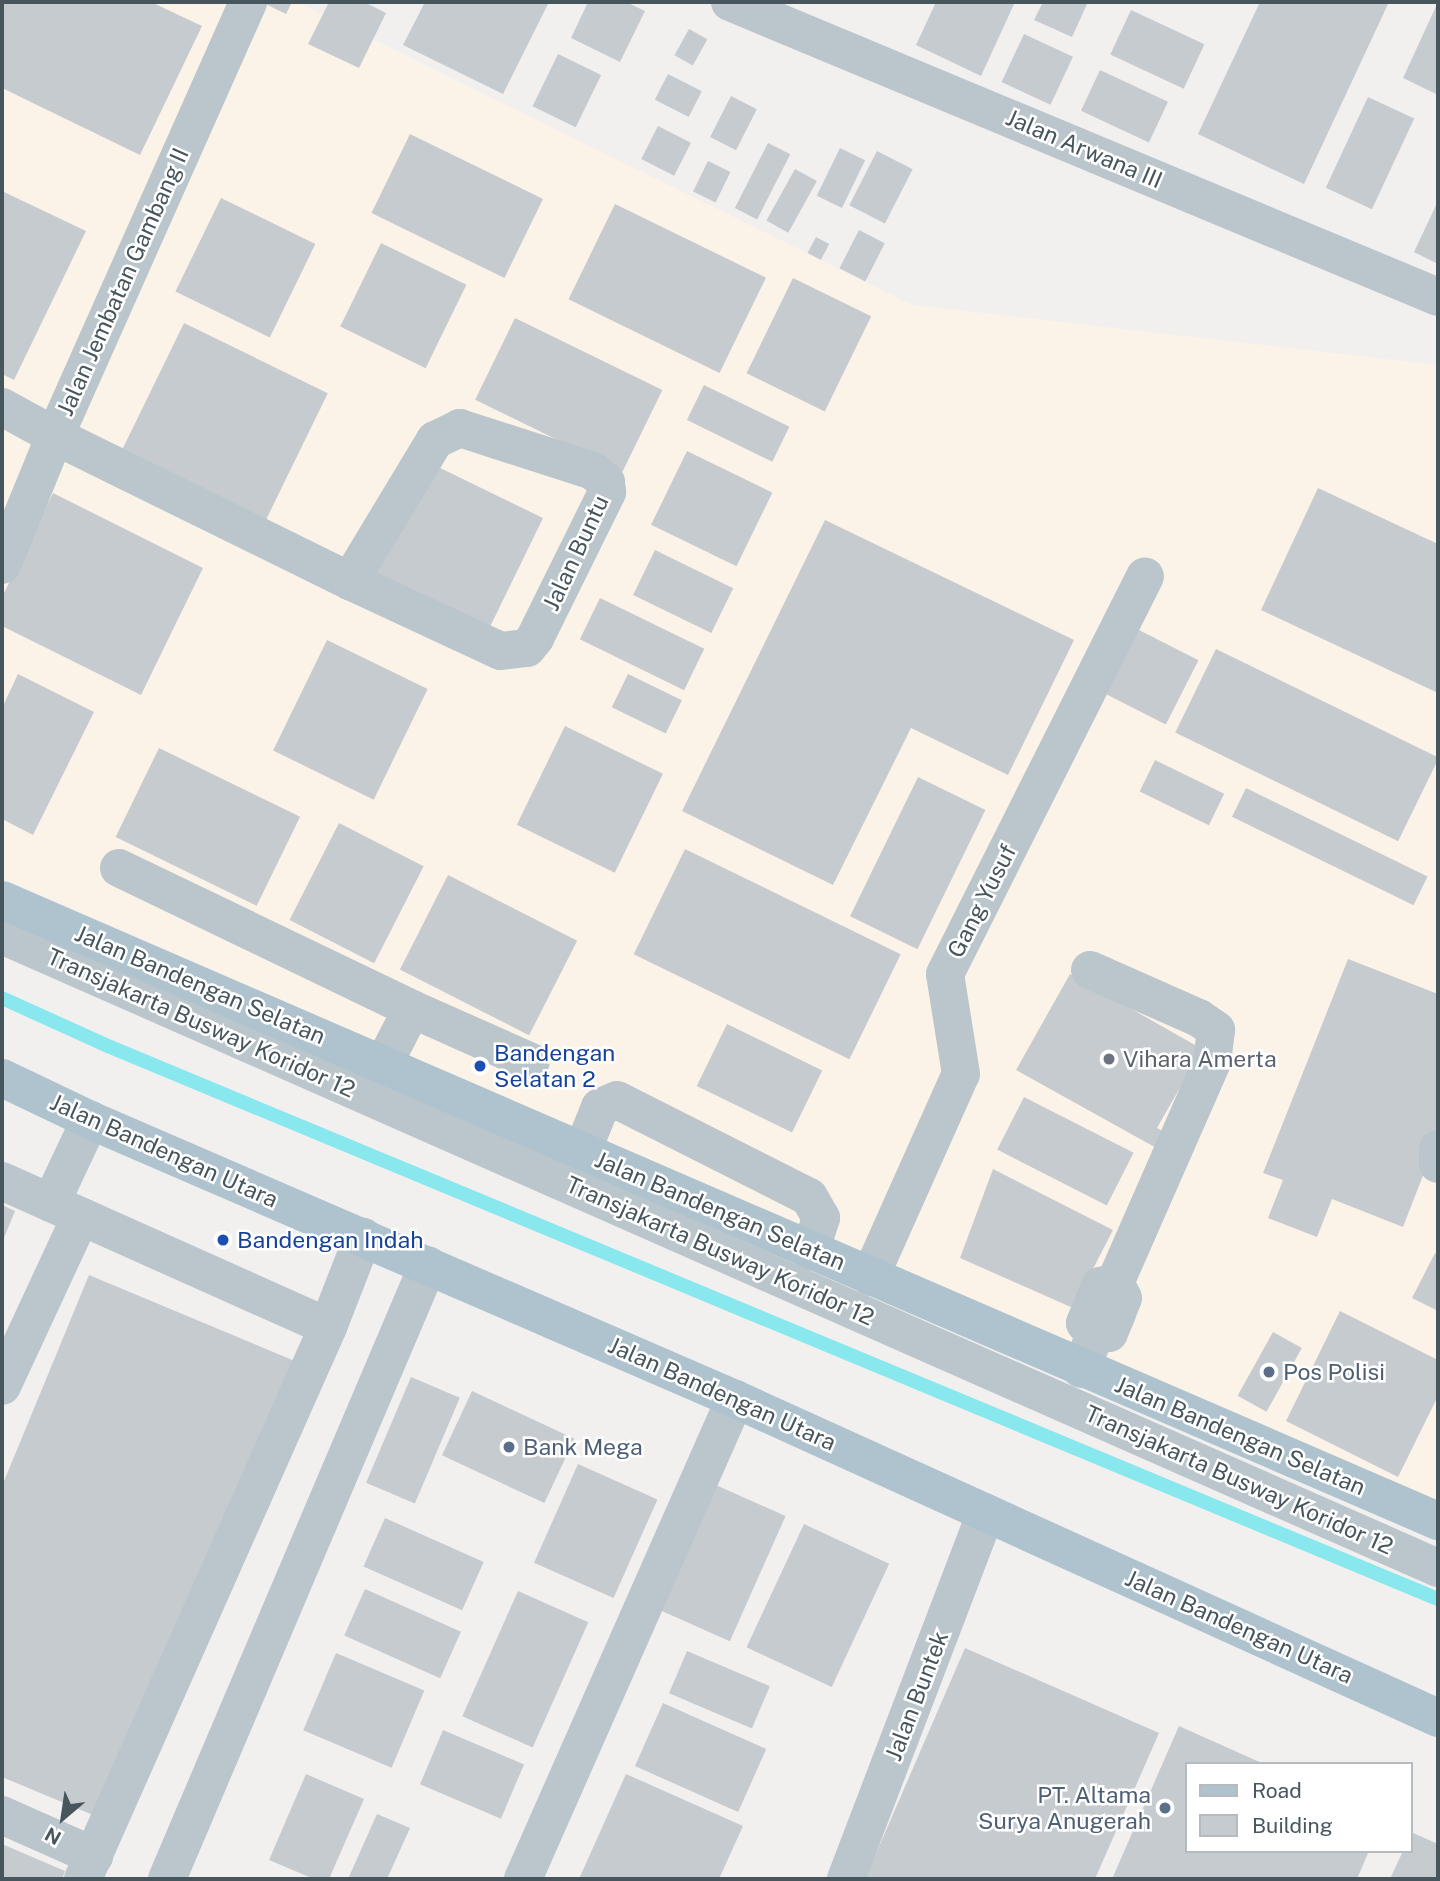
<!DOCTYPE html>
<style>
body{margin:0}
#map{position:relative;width:1440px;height:1881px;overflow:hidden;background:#f2efef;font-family:"Public Sans",sans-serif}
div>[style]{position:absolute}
.commercial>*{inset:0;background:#fcf3e8}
.stream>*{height:14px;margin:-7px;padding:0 7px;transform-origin:7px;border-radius:7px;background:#89e8ee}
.building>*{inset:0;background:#c6cbcf;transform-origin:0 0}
.minor>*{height:38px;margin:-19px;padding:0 19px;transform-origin:19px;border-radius:19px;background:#bac6cc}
.major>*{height:38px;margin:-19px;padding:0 19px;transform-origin:19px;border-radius:19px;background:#aec3ce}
.dots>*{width:19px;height:19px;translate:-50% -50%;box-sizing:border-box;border:4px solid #fff;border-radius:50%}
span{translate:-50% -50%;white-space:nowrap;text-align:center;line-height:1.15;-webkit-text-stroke:5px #fff;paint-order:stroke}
.street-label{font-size:23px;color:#47565d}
.transit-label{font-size:23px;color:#164399}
.left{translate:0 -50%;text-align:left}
.worship-label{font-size:23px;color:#5b616d}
.service-label{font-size:23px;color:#4e5e75}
.right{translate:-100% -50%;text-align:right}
.frame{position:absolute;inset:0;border:4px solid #47565d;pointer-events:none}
.legend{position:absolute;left:1185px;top:1762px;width:228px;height:91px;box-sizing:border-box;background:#fff;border:2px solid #b5bbbe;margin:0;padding:9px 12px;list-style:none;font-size:21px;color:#47565d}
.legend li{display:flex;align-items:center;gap:14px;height:35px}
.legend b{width:35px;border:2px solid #b5bbbe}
.north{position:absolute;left:28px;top:1783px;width:70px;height:70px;-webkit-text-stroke:5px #fff;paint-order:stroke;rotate:209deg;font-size:19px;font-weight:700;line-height:28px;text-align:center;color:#47565d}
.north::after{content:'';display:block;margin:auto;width:24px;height:32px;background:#47565d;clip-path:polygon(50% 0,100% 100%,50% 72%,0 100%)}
</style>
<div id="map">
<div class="commercial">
<i style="clip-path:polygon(2px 2px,297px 2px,912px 305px,1438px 365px,1438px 1505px,2px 878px)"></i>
</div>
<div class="stream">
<i style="left:2px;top:998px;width:116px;rotate:24.4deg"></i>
<i style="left:108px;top:1046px;width:1440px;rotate:22.58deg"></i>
</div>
<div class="building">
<i style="clip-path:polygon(2px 2px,151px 2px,202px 26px,140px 155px,2px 88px)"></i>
<i style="clip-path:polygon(261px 2px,292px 2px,286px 14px)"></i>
<i style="clip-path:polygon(329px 2px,364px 2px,386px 13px,359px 68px,308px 44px)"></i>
<i style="clip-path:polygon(425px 2px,549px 2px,503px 94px,403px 45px)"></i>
<i style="clip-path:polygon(588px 2px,626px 2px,645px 11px,620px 62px,571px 38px)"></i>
<i style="clip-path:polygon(936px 2px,1015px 2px,981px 76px,916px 45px)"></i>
<i style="clip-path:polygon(1043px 2px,1088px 2px,1072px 37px,1034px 20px)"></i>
<i style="clip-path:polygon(1260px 2px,1389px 2px,1304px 184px,1198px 134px)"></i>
<i style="clip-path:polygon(1438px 2px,1438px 95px,1403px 78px)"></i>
<i style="left:1131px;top:10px;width:81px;height:49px;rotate:25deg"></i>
<i style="left:689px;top:29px;width:21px;height:30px;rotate:29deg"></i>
<i style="left:1024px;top:34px;width:54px;height:53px;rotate:25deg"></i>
<i style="left:558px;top:54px;width:48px;height:58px;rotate:26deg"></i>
<i style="left:1100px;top:70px;width:75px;height:45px;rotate:25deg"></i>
<i style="left:668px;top:74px;width:38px;height:29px;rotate:27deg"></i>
<i style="left:731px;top:96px;width:29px;height:46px;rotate:27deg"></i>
<i style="left:1368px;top:97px;width:51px;height:100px;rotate:25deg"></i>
<i style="left:658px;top:126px;width:37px;height:37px;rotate:27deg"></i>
<i style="left:410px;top:134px;width:148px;height:88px;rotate:26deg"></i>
<i style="left:768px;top:143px;width:25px;height:73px;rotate:27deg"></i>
<i style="left:840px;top:148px;width:28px;height:53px;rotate:26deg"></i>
<i style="left:877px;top:151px;width:40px;height:61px;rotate:27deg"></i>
<i style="left:708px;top:161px;width:25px;height:34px;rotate:26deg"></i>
<i style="left:795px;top:169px;width:25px;height:59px;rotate:29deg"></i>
<i style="clip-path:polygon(2px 191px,86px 231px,14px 380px,2px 374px)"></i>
<i style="left:221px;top:198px;width:105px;height:104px;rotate:26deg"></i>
<i style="clip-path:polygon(1438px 201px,1438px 264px,1414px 252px)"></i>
<i style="left:615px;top:204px;width:168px;height:106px;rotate:26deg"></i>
<i style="left:859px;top:230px;width:29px;height:43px;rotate:27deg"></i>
<i style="left:816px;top:237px;width:15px;height:18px;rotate:28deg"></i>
<i style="left:381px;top:243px;width:95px;height:93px;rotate:26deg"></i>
<i style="left:793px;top:278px;width:87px;height:106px;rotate:26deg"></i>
<i style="left:515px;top:318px;width:164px;height:91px;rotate:26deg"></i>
<i style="left:184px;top:323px;width:160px;height:148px;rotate:26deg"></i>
<i style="left:704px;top:385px;width:95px;height:39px;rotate:26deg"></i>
<i style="left:687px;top:451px;width:95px;height:82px;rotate:26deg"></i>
<i style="left:428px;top:462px;width:128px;height:125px;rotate:26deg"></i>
<i style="clip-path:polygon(1318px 488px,1438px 544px,1438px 693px,1261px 610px)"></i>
<i style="clip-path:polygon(53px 493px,203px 568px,141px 695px,2px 626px,2px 597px)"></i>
<i style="clip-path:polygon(825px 520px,1074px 640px,1008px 775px,911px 728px,833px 885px,682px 811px)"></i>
<i style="left:655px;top:550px;width:87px;height:50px;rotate:26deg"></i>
<i style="left:600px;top:598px;width:116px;height:46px;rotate:26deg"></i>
<i style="left:1137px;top:629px;width:69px;height:72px;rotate:27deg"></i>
<i style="left:327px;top:640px;width:112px;height:123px;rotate:26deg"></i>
<i style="left:1216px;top:649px;width:248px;height:93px;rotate:26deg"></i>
<i style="clip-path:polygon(18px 674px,94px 712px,33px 835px,2px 819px,2px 708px)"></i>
<i style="left:628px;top:674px;width:60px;height:37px;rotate:26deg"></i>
<i style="left:565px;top:726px;width:109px;height:110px;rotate:26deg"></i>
<i style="left:159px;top:748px;width:157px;height:99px;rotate:26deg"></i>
<i style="left:1155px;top:760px;width:77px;height:35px;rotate:26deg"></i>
<i style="left:918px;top:777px;width:75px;height:155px;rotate:26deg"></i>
<i style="left:1246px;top:788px;width:202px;height:32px;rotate:26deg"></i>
<i style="left:339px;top:823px;width:95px;height:109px;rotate:27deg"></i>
<i style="left:685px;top:849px;width:240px;height:117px;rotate:26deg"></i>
<i style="left:448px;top:875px;width:145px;height:106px;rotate:27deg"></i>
<i style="clip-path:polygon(1348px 959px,1438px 994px,1438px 1137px,1403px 1227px,1332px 1199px,1317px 1237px,1268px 1218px,1283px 1180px,1263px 1173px)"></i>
<i style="clip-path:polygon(1070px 974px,1202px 1049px,1157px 1128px,1177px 1139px,1169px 1155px,1016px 1070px)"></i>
<i style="left:727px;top:1024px;width:106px;height:69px;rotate:26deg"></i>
<i style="left:1024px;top:1097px;width:123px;height:59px;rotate:27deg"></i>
<i style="clip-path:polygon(993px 1169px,1113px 1230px,1073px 1308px,960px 1258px)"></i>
<i style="clip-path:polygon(2px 1205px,15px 1211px,2px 1243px)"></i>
<i style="clip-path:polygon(1435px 1253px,1438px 1254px,1438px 1311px,1412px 1298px)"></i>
<i style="clip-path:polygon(89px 1275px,295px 1361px,105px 1820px,2px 1777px,2px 1486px)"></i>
<i style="clip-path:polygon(1340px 1311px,1438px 1360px,1438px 1396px,1398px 1477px,1286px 1421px)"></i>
<i style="left:1273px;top:1332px;width:33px;height:73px;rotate:29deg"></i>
<i style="left:411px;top:1377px;width:53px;height:115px;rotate:23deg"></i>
<i style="left:472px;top:1391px;width:113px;height:71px;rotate:25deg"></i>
<i style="left:578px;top:1464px;width:87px;height:108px;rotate:24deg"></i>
<i style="left:707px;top:1481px;width:86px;height:137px;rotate:24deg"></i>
<i style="left:385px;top:1518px;width:108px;height:53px;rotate:24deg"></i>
<i style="left:804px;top:1524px;width:94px;height:136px;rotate:25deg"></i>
<i style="left:365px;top:1589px;width:105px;height:51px;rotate:24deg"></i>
<i style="left:518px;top:1591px;width:77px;height:137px;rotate:24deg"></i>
<i style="clip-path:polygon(965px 1648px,1159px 1733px,1095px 1879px,865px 1879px)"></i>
<i style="left:687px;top:1651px;width:90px;height:46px;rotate:23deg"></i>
<i style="left:336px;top:1653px;width:96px;height:84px;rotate:23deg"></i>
<i style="left:663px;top:1703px;width:113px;height:69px;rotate:24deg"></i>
<i style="clip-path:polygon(1179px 1726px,1264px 1764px,1186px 1764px,1186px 1851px,1369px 1851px,1357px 1879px,1112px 1879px)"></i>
<i style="left:443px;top:1730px;width:88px;height:59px;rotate:23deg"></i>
<i style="clip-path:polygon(306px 1774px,364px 1799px,329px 1879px,314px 1879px,269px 1860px)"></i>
<i style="clip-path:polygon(626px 1774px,743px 1826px,719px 1879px,579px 1879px)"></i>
<i style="clip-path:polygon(377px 1814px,410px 1828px,387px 1879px,348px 1879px)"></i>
<i style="clip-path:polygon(1411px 1832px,1438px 1844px,1438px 1879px,1390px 1879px,1403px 1851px,1410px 1851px)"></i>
<i style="clip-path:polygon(2px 1844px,65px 1871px,62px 1879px,2px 1879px)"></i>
</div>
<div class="minor">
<i style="left:730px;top:2px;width:767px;rotate:22.62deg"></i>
<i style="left:2px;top:407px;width:60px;rotate:28.7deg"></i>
<i style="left:55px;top:436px;width:329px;rotate:26.2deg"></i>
<i style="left:350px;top:581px;width:166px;rotate:24.9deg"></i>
<i style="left:501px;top:651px;width:26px;rotate:-7deg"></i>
<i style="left:527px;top:648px;width:13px;rotate:-51deg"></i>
<i style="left:535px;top:638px;width:163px;rotate:-63.7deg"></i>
<i style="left:607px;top:492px;width:10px;rotate:-96deg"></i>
<i style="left:606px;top:482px;width:17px;rotate:-140deg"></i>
<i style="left:593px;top:471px;width:140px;rotate:-162.1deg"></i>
<i style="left:460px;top:428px;width:28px;rotate:154deg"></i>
<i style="left:435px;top:440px;width:165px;rotate:121.1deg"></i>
<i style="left:2px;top:565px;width:139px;rotate:-67.7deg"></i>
<i style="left:55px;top:436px;width:475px;rotate:-66deg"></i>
<i style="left:119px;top:868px;width:325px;rotate:25.7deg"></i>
<i style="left:412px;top:1009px;width:130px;rotate:24deg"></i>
<i style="left:2px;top:935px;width:1569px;rotate:23.79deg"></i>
<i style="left:1090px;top:970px;width:119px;rotate:23.8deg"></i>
<i style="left:1199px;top:1018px;width:21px;rotate:35deg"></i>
<i style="left:1216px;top:1030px;width:32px;rotate:97deg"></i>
<i style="left:1212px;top:1062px;width:241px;rotate:113.7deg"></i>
<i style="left:383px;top:1065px;width:63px;rotate:-62.6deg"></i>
<i style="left:1438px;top:1149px;width:15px;rotate:90deg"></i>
<i style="left:582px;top:1152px;width:48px;rotate:-68.2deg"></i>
<i style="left:600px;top:1107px;width:18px;rotate:-22deg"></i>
<i style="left:617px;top:1100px;width:215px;rotate:26.8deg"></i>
<i style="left:809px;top:1197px;width:24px;rotate:60deg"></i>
<i style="left:821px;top:1218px;width:35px;rotate:108deg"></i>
<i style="left:2px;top:1181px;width:357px;rotate:24.1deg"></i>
<i style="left:51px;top:1203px;width:92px;rotate:-64.8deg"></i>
<i style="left:870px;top:1277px;width:222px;rotate:-65.9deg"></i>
<i style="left:961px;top:1074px;width:101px;rotate:-99.1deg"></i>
<i style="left:945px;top:974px;width:445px;rotate:-63.3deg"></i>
<i style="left:1081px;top:1369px;width:37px;rotate:-68deg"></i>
<i style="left:1095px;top:1335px;width:14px;rotate:-8deg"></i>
<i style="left:1109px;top:1333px;width:18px;rotate:-68deg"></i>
<i style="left:1116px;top:1316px;width:19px;rotate:-69deg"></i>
<i style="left:1123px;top:1298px;width:17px;rotate:-118deg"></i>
<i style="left:1115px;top:1283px;width:15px;rotate:169deg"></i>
<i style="left:1100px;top:1286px;width:40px;rotate:112deg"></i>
<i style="left:1085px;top:1323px;width:16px;rotate:50deg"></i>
<i style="left:2px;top:1386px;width:187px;rotate:-65.1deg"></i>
<i style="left:2px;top:1815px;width:101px;rotate:24deg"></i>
<i style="left:83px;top:1879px;width:604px;rotate:-66.07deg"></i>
<i style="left:328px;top:1327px;width:97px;rotate:-68.7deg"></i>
<i style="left:167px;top:1879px;width:667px;rotate:-66.97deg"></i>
<i style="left:523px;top:1879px;width:525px;rotate:-66.17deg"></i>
<i style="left:846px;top:1879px;width:392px;rotate:-69.1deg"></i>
</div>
<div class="major">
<i style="left:2px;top:900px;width:1565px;rotate:23.39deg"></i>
<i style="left:2px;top:1078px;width:98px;rotate:25.5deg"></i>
<i style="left:90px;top:1120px;width:703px;rotate:23.39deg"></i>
<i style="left:735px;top:1399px;width:772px;rotate:24.41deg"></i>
</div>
<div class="dots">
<i style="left:1109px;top:1059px;background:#6b7280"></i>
<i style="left:480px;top:1066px;background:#1a4fb4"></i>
<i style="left:223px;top:1240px;background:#1a4fb4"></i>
<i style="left:1269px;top:1372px;background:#5c6f8a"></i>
<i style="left:509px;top:1447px;background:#5c6f8a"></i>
<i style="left:1165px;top:1808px;background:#5c6f8a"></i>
</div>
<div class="street-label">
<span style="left:1084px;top:149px;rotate:23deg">Jalan Arwana III</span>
<span style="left:123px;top:282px;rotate:-66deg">Jalan Jembatan Gambang II</span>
<span style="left:576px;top:553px;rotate:-65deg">Jalan Buntu</span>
<span style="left:982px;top:901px;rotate:-63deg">Gang Yusuf</span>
<span style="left:200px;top:985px;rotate:23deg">Jalan Bandengan Selatan</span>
<span style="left:201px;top:1023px;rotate:24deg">Transjakarta Busway Koridor 12</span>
<span style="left:164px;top:1151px;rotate:24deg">Jalan Bandengan Utara</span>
<span style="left:720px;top:1211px;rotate:23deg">Jalan Bandengan Selatan</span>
<span style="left:720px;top:1251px;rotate:24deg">Transjakarta Busway Koridor 12</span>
<span style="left:722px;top:1394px;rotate:24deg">Jalan Bandengan Utara</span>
<span style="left:1240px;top:1436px;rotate:23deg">Jalan Bandengan Selatan</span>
<span style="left:1239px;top:1480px;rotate:24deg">Transjakarta Busway Koridor 12</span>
<span style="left:1239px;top:1627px;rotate:24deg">Jalan Bandengan Utara</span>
<span style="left:917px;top:1696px;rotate:-69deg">Jalan Buntek</span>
</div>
<div class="transit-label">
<span class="left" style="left:494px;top:1066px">Bandengan<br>Selatan 2</span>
<span class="left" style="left:237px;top:1240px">Bandengan Indah</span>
</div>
<div class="worship-label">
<span class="left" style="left:1123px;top:1059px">Vihara Amerta</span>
</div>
<div class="service-label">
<span class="left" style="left:1283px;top:1372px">Pos Polisi</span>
<span class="left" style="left:523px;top:1447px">Bank Mega</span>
<span class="right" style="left:1151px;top:1808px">PT. Altama<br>Surya Anugerah</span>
</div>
<div class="frame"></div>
<ul class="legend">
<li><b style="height:9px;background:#aec3ce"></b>Road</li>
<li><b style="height:19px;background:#c6cbcf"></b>Building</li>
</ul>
<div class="north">N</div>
</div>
